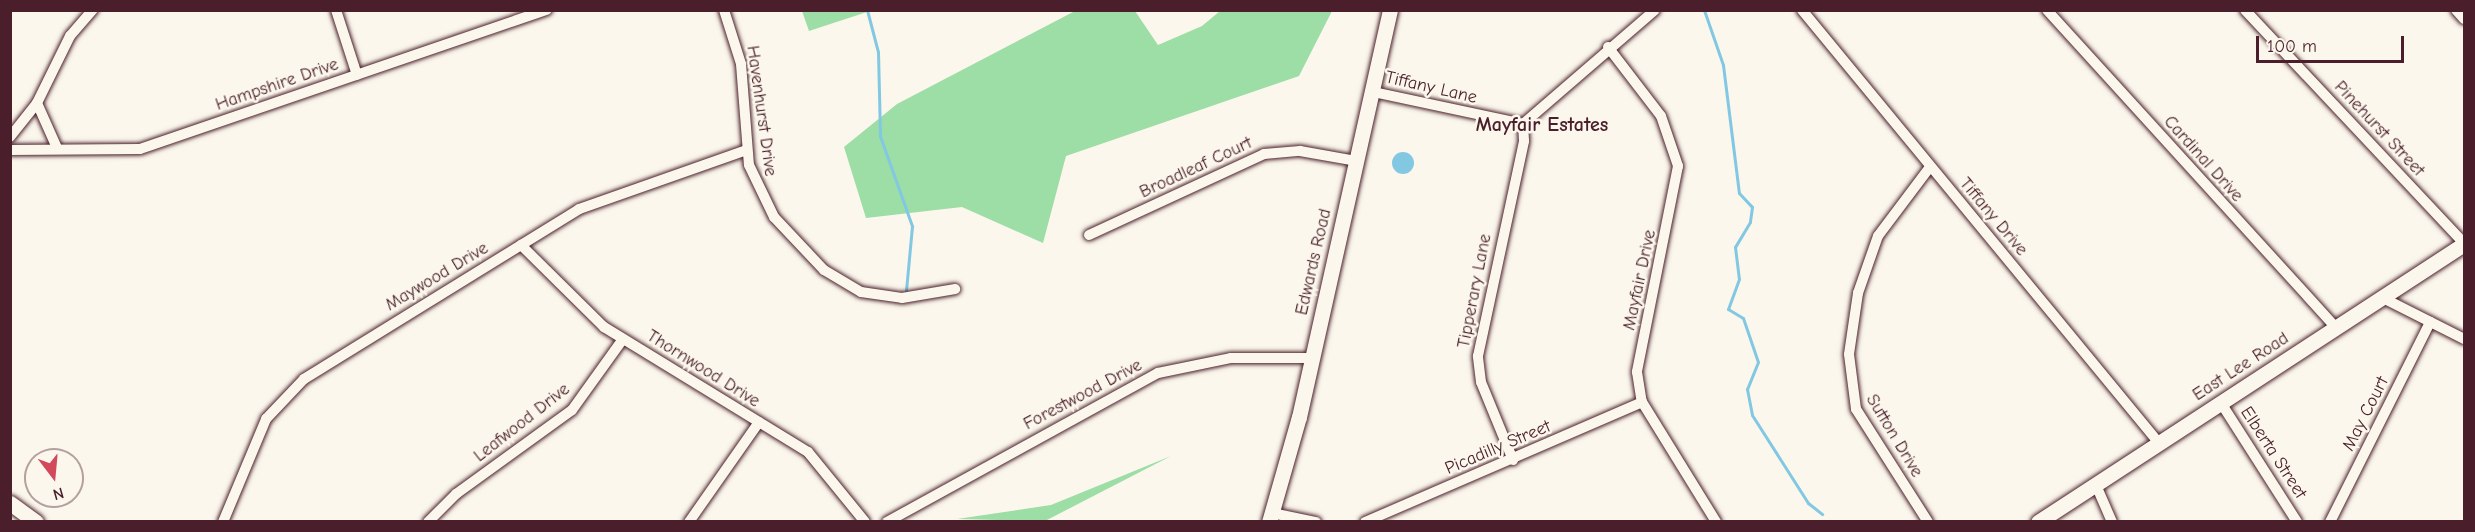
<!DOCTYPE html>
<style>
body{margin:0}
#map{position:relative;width:2475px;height:532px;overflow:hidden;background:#fbf7ec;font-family:"Comic Neue",sans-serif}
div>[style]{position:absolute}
.green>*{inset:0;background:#9ddda6}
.water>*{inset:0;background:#82c8e3}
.round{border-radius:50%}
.stream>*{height:3px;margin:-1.5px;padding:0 1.5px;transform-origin:1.5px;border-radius:1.5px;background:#82c8e3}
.roads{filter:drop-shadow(0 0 2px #4a1f2b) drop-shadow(0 0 2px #4a1f2b)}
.street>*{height:10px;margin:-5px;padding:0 5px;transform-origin:5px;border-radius:5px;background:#fbf7ec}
.secondary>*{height:15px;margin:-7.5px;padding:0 7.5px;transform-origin:7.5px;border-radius:7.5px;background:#fbf7ec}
span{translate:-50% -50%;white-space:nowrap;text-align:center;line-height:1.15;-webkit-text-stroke:5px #fbf7ec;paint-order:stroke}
.street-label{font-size:18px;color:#4a1f2b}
.neighbourhood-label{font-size:20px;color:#4a1f2b;font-weight:700}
.frame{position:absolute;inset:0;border:12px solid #4a1f2b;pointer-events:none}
.north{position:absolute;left:24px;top:448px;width:60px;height:60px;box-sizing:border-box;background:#fbf7ec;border:2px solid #b4a19f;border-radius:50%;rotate:164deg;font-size:16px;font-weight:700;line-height:24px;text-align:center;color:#4a1f2b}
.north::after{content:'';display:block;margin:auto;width:21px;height:27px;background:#d1495b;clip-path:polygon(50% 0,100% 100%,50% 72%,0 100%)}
.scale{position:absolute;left:2256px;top:36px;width:148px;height:27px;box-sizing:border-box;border:3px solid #4a1f2b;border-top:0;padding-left:8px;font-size:18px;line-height:21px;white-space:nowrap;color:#4a1f2b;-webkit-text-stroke:4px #fbf7ec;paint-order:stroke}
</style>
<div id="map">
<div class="green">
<i style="clip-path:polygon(802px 11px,802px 10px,870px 11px,809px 31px)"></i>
<i style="clip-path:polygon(1075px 11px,1135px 11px,1158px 45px,1202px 26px,1220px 11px,1332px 11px,1299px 76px,1066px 156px,1043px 243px,962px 207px,866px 218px,844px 147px,897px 104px)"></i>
<i style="clip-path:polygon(1171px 456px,1045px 521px,957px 519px,1051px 505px)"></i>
</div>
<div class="water">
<i class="round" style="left:1392px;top:152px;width:22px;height:22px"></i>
</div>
<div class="stream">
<i style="left:867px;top:10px;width:43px;rotate:75.3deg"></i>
<i style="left:878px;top:52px;width:84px;rotate:88.6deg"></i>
<i style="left:880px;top:136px;width:96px;rotate:70.4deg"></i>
<i style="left:912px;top:226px;width:65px;rotate:95.3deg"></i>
<i style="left:1704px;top:10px;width:58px;rotate:70.9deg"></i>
<i style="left:1723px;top:65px;width:129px;rotate:82.9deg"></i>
<i style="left:1739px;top:193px;width:19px;rotate:47deg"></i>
<i style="left:1752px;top:207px;width:15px;rotate:98deg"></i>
<i style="left:1750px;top:222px;width:29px;rotate:121deg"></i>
<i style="left:1735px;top:247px;width:32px;rotate:83deg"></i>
<i style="left:1739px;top:279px;width:32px;rotate:110deg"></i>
<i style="left:1728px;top:309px;width:17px;rotate:31deg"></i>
<i style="left:1743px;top:318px;width:46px;rotate:71.2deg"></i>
<i style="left:1758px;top:362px;width:29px;rotate:112deg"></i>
<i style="left:1747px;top:389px;width:26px;rotate:79deg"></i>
<i style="left:1752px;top:415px;width:104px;rotate:57.5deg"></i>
<i style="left:1808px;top:503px;width:18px;rotate:38deg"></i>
</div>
<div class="roads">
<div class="street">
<i style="left:336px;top:10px;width:68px;rotate:72.1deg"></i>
<i style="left:724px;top:10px;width:57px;rotate:72.5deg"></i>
<i style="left:741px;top:64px;width:101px;rotate:85.5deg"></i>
<i style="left:749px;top:165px;width:58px;rotate:64.3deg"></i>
<i style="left:774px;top:217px;width:73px;rotate:46.7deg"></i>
<i style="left:824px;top:270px;width:43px;rotate:30.7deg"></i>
<i style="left:861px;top:292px;width:41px;rotate:8.3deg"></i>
<i style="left:902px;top:298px;width:54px;rotate:-9.6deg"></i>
<i style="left:1802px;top:10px;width:561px;rotate:50.5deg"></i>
<i style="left:2047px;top:10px;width:430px;rotate:47.7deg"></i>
<i style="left:2245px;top:10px;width:320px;rotate:46.8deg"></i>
<i style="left:2456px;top:10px;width:12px;rotate:48deg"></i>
<i style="left:1608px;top:47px;width:87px;rotate:52.5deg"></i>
<i style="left:1661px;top:116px;width:53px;rotate:71.2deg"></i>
<i style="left:1678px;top:166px;width:210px;rotate:101.3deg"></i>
<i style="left:1637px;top:372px;width:30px;rotate:81deg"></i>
<i style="left:1642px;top:402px;width:141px;rotate:58.3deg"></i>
<i style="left:1373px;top:92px;width:153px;rotate:12deg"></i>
<i style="left:1523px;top:124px;width:174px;rotate:-40.8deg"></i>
<i style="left:37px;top:103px;width:49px;rotate:66deg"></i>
<i style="left:10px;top:137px;width:43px;rotate:-51.5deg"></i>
<i style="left:37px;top:103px;width:75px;rotate:-63.8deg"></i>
<i style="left:70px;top:36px;width:35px;rotate:-49deg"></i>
<i style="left:10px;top:150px;width:130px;rotate:-0.4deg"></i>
<i style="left:140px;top:149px;width:430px;rotate:-18.9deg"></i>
<i style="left:1089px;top:235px;width:193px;rotate:-24.8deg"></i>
<i style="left:1264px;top:154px;width:36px;rotate:-5deg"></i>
<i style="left:1300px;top:151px;width:58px;rotate:10deg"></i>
<i style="left:521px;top:245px;width:117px;rotate:44.7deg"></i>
<i style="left:604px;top:327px;width:239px;rotate:31.5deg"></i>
<i style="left:808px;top:452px;width:90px;rotate:50.8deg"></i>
<i style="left:2383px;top:298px;width:91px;rotate:26.8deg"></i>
<i style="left:2221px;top:403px;width:141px;rotate:57.4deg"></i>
<i style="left:1513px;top:460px;width:84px;rotate:-112.3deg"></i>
<i style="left:1481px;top:382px;width:26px;rotate:-97deg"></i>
<i style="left:1478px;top:356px;width:220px;rotate:-77.9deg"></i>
<i style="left:1524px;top:141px;width:17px;rotate:-93deg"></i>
<i style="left:2096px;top:485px;width:40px;rotate:66.6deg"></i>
<i style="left:1272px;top:513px;width:45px;rotate:11.6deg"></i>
<i style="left:223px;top:522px;width:112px;rotate:-67.3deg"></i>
<i style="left:266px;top:419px;width:55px;rotate:-46.5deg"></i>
<i style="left:304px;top:379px;width:323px;rotate:-31.7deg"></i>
<i style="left:579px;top:209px;width:178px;rotate:-19.4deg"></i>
<i style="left:428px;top:522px;width:40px;rotate:-45deg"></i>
<i style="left:456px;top:494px;width:143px;rotate:-35.9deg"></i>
<i style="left:572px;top:410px;width:87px;rotate:-54.3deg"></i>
<i style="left:689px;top:522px;width:122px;rotate:-55deg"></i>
<i style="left:887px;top:522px;width:309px;rotate:-28.8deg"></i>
<i style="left:1158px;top:373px;width:75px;rotate:-11.6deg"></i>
<i style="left:1231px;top:358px;width:82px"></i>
<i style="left:1365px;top:522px;width:302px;rotate:-23.4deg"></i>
<i style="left:1928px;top:522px;width:134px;rotate:-122.5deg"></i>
<i style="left:1856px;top:409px;width:55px;rotate:-97.3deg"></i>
<i style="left:1849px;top:354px;width:62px;rotate:-81.6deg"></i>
<i style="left:1858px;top:293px;width:60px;rotate:-70.7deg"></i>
<i style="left:1878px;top:236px;width:86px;rotate:-53deg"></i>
<i style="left:2330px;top:522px;width:224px;rotate:-63.4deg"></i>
</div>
<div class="secondary">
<i style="left:10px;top:503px;width:32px;rotate:36deg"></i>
<i style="left:1269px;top:522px;width:109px;rotate:-74.1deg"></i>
<i style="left:1299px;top:417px;width:417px;rotate:-77.4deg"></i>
<i style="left:2038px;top:522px;width:509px;rotate:-33.13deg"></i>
</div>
</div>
<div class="street-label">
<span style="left:277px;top:85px;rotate:-19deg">Hampshire Drive</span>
<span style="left:1431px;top:88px;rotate:13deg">Tiffany Lane</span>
<span style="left:761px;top:111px;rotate:82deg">Havenhurst Drive</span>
<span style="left:2379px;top:129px;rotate:47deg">Pinehurst Street</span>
<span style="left:2203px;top:159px;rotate:48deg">Cardinal Drive</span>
<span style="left:1196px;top:168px;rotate:-25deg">Broadleaf Court</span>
<span style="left:1993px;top:217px;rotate:50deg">Tiffany Drive</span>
<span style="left:1314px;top:262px;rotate:-77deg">Edwards Road</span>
<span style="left:437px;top:277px;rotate:-31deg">Maywood Drive</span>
<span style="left:1640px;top:280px;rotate:-78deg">Mayfair Drive</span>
<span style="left:1475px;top:291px;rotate:-79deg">Tipperary Lane</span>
<span style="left:2241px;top:367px;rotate:-33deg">East Lee Road</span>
<span style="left:703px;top:369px;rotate:32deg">Thornwood Drive</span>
<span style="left:1083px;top:395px;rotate:-28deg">Forestwood Drive</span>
<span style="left:2366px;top:414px;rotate:-63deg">May Court</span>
<span style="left:522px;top:423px;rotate:-38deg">Leafwood Drive</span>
<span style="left:1894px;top:436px;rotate:59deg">Sutton Drive</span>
<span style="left:1498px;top:448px;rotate:-23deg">Picadilly Street</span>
<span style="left:2273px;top:453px;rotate:57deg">Elberta Street</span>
</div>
<div class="neighbourhood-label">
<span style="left:1542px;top:124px">Mayfair Estates</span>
</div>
<div class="frame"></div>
<div class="north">N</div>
<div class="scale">100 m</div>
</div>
